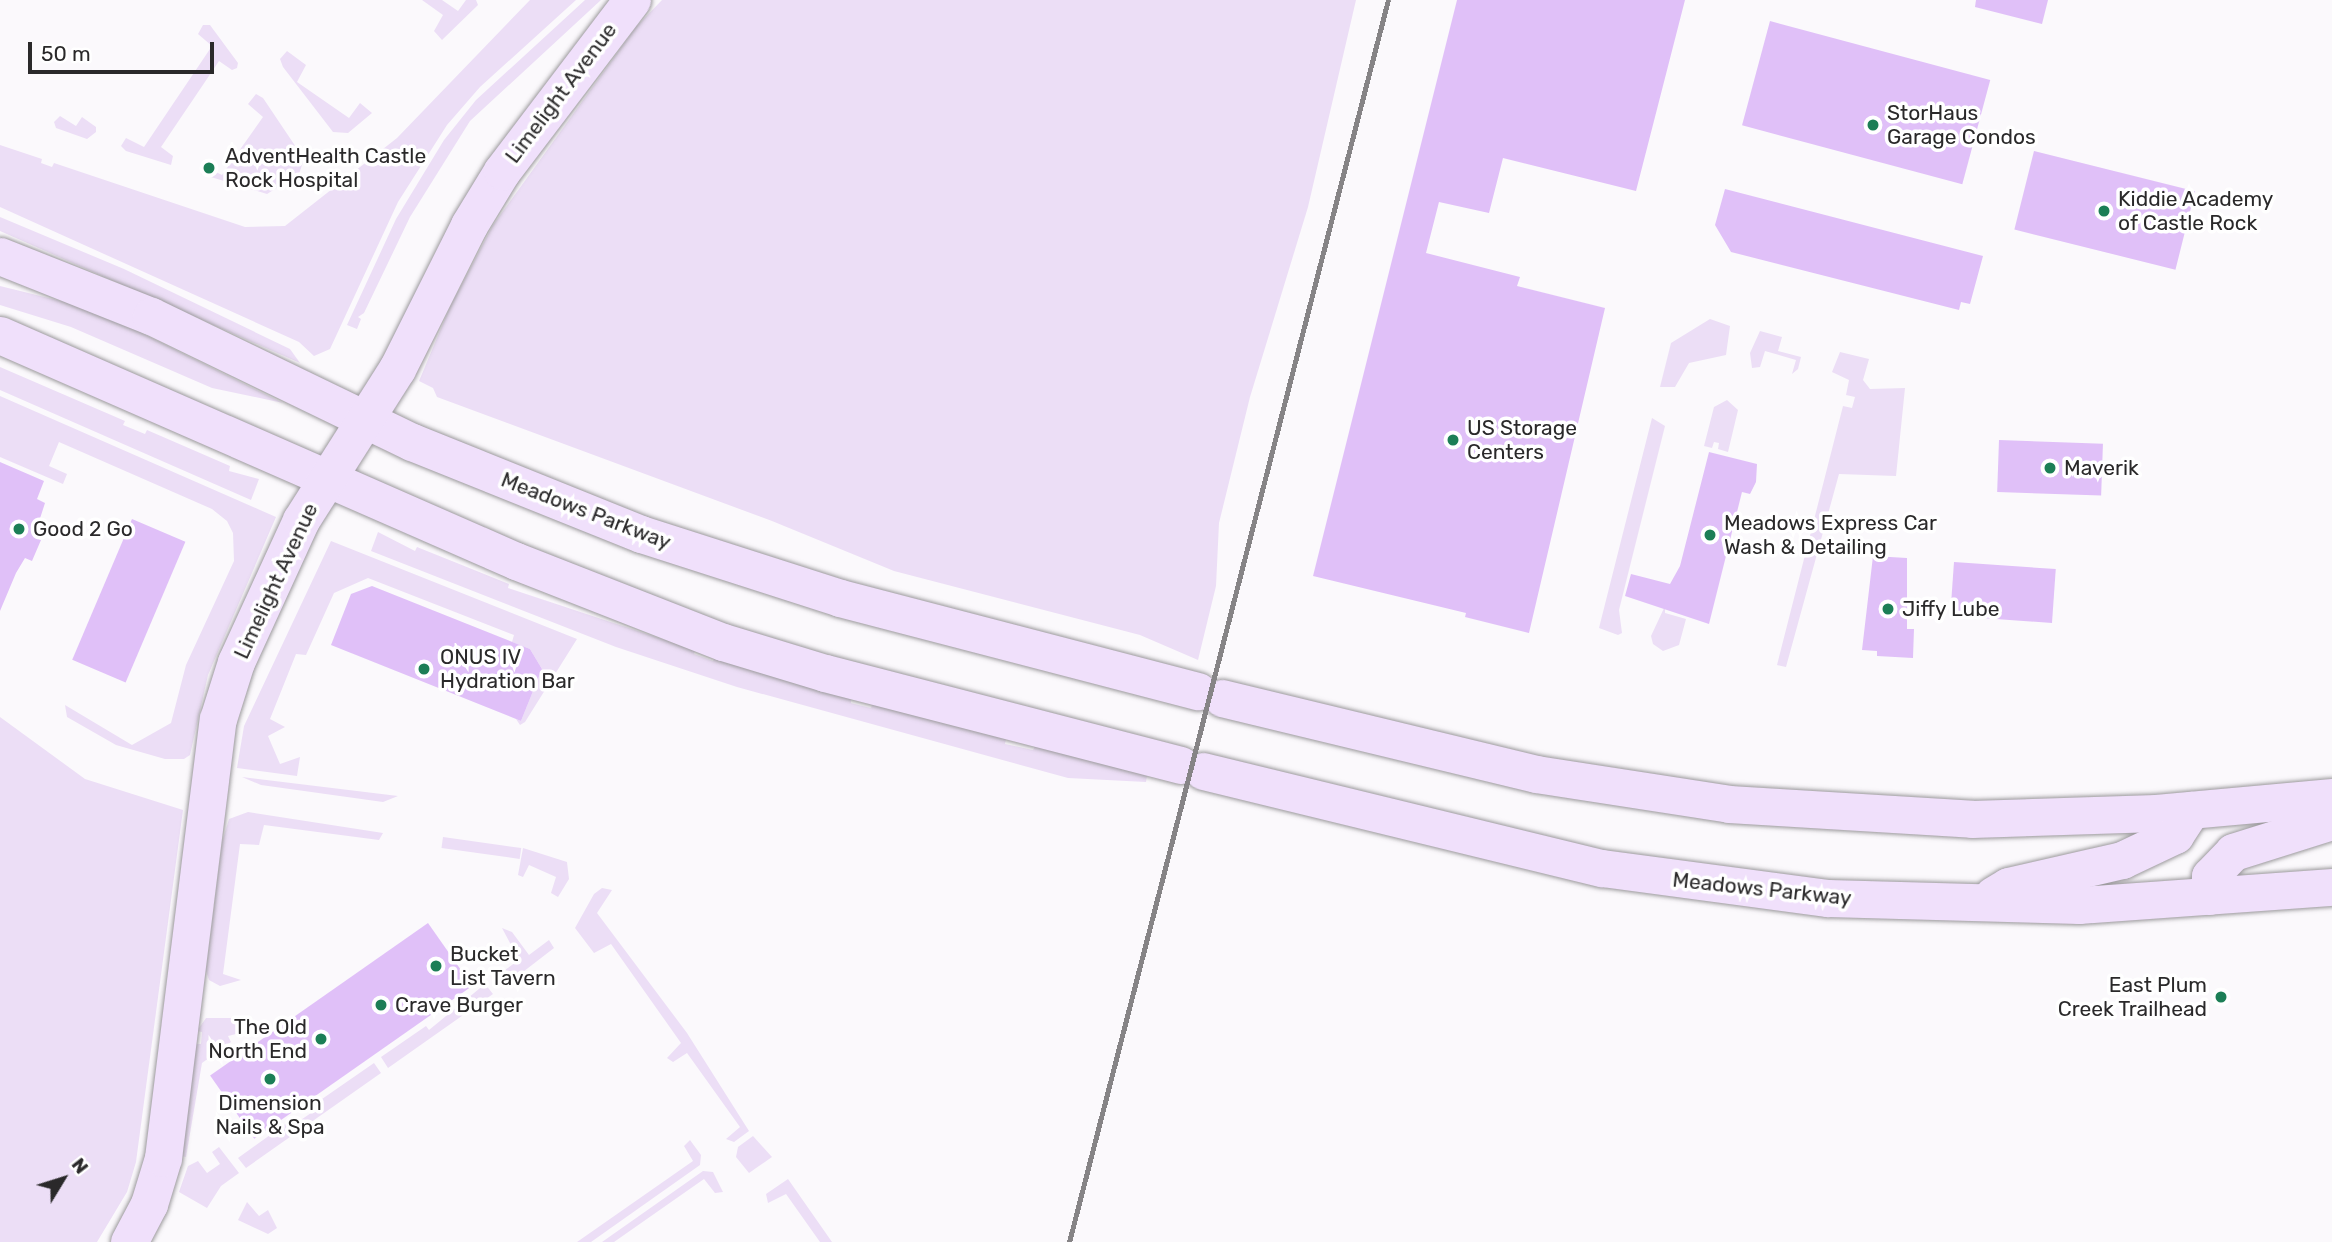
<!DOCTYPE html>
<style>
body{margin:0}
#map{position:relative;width:2332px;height:1242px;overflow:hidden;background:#fbf9fc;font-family:Rubik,sans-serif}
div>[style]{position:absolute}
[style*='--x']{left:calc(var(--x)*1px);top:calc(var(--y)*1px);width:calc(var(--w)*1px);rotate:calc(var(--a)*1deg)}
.green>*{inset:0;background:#ecdef6;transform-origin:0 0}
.building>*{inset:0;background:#e0c0f8;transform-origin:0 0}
.roads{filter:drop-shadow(0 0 2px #9c9a9d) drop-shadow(0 0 2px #9c9a9d)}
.secondary>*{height:37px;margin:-18.5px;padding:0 18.5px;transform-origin:18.5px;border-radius:18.5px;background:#f0e0fb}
.rail>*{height:5px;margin:-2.5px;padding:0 2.5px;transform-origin:2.5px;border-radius:2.5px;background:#868486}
.dots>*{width:19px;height:19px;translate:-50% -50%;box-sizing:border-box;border:4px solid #fff;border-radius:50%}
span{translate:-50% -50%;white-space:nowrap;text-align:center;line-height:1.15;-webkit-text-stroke:7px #fff;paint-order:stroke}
.street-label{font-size:21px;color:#2a292a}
.poi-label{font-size:21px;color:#2a292a}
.left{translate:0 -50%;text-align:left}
.right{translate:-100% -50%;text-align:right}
.north{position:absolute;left:28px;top:1144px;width:70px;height:70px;-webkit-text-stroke:5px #fff;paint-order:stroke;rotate:52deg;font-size:19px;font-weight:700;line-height:28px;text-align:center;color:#2a292a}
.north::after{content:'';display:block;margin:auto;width:24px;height:32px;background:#2a292a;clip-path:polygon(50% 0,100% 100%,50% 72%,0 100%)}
.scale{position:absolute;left:28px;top:42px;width:186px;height:32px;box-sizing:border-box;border:4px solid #2a292a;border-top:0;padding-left:9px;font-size:21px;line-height:24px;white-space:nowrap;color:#2a292a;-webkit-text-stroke:5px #fff;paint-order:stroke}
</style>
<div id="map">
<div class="green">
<div style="clip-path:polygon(422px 0,442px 0,458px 11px,466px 0,476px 0,478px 5px,442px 40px,434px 31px,443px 15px)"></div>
<div style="clip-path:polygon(530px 0,576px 0,480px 87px,447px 125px,398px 202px,330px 349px,314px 356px,299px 342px,0 207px,0 145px,42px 159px,41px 163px,52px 167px,54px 163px,245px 227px,285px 226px,397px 138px)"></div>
<div style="clip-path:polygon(585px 0,601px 0,470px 121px,410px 217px,364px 313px,358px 317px,361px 319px,357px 329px,347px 325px,396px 219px,444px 140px,476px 100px)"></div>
<div style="clip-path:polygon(662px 0,1356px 0,1308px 207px,1250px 397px,1219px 523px,1216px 586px,1198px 660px,1140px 635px,894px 571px,772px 521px,437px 397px,433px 388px,419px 381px,450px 307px,493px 225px,636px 27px)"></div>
<div style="clip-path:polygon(203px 25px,210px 25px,238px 63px,237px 68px,232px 70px,219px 61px,213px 70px,161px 147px,173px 156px,171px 165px,126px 151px,121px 146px,126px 138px,144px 147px,212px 46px,198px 34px)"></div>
<div style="clip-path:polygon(287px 51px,306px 65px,297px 82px,349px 118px,360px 103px,372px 113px,348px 133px,333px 132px,283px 67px,280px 59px)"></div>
<div style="clip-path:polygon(256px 94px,263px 98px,304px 159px,299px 174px,267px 194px,201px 174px,208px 168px,222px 175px,263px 117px,248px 104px)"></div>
<div style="clip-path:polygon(60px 116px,76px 126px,82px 117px,96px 127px,96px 132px,87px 139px,56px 128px,54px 122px)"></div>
<div style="clip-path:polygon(0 217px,124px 269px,290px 349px,300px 363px,0 231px)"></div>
<div style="clip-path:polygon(0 286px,93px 309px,283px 403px,212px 388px,71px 327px,0 305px)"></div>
<div style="clip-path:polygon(1710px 319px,1730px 326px,1726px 355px,1689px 363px,1675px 387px,1660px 387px,1671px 343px)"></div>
<div style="clip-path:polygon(1760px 331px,1782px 337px,1778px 351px,1801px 357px,1798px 369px,1792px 374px,1796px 360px,1765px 351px,1760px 367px,1752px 368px,1750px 353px)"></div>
<div style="clip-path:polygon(1840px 352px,1869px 359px,1863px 380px,1870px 389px,1905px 388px,1896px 476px,1839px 474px,1786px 667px,1777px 665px,1843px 406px,1852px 408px,1855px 397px,1846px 395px,1849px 380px,1832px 372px)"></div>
<div style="clip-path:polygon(0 367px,125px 421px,123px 425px,145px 434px,147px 430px,230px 466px,229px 471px,259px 479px,251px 500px,0 390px)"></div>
<div style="clip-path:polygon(0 396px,276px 517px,208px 675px,190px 755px,184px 759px,165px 759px,116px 745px,67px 717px,65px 705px,132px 745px,171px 723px,186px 665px,234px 561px,233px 533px,227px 521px,212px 509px,59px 442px,49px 466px,67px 474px,63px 484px,0 457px)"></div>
<div style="clip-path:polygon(1727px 400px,1738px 410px,1728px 452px,1718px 449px,1719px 443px,1714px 442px,1712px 448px,1704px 446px,1714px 407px)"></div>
<div style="clip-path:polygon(1652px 418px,1665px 426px,1619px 610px,1622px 633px,1618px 635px,1599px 628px)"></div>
<div style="clip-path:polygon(378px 532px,415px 551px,417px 547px,509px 584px,508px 588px,695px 650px,694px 654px,713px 661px,715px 657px,851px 699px,851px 703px,871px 708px,872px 704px,1006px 739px,1005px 744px,1033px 750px,1035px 746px,1125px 769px,1147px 776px,1146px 782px,1068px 778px,737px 687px,616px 647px,371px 551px)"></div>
<div style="clip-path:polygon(331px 541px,577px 639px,525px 722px,520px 725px,516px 719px,521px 721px,542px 669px,530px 649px,512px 642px,514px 635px,368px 578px,334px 593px,306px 655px,296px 654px,270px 719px,285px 727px,268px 736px,280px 764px,300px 757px,297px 776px,237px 768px,244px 726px)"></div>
<div style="clip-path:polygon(1665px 606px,1665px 613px,1686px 619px,1679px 645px,1663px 651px,1653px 644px,1651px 636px)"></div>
<div style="clip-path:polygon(0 717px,85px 779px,183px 810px,136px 1162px,127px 1192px,97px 1242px,0 1242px)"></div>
<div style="clip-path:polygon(242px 777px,398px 796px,383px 802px,261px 785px)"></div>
<div style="clip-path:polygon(248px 812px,383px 833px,379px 840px,264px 825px,259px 845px,240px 844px,223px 974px,241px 980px,220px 986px,209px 980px,206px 971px,222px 842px,229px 819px)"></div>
<div style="left:443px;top:837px;width:79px;height:11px;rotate:8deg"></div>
<div style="clip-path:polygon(523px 848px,567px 862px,569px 879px,558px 897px,551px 893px,556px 877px,529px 865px,523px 877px,518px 875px)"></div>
<div style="clip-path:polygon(602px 888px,612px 890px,597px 913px,687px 1033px,749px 1131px,734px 1142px,726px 1139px,740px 1127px,687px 1053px,673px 1062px,667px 1058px,681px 1043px,611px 944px,594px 953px,575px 928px,594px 894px)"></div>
<div style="clip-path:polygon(502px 928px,512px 932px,529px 955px,549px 940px,554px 948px,502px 988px,495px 977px,519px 960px)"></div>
<div style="clip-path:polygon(485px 984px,493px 994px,388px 1068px,381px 1057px,426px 1026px,429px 1030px)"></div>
<div style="clip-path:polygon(206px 1018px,233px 1018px,244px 1032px,228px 1036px,231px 1042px,202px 1063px,186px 1157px,181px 1156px,196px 1044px,201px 1044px,202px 1032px,197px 1031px)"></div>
<div style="clip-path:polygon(374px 1063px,381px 1073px,246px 1168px,238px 1158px,291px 1120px,295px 1124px,311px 1113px,309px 1108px)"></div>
<div style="clip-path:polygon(753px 1136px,772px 1157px,749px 1173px,736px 1157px,738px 1147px)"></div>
<div style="clip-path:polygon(690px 1140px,701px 1155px,700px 1165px,591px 1242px,577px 1242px,693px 1161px,684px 1146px)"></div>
<div style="clip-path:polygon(219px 1147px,239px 1173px,221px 1186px,207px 1208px,179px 1192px,188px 1166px,198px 1161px,207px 1173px,220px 1164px,212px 1152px)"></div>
<div style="clip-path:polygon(703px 1171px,713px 1172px,723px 1192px,715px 1193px,704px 1179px,614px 1242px,602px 1242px)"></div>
<div style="clip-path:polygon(788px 1179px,832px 1242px,820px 1242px,786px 1194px,768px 1203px,766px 1194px)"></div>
<div style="clip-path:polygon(247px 1202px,259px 1216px,268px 1210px,277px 1228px,268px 1234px,238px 1220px)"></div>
</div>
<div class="building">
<div style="clip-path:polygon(1457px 0,1685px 0,1636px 191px,1503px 158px,1489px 213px,1439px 202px,1426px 253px,1520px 277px,1517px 286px,1605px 308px,1529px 633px,1465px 617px,1466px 613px,1313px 576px)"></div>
<div style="clip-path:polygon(1976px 0,2048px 0,2042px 24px,1975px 7px)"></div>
<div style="left:1770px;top:21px;width:228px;height:108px;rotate:15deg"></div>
<div style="left:2034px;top:151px;width:166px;height:81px;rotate:14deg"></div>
<div style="clip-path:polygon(1725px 189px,1983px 256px,1970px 304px,1961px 302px,1959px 310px,1731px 252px,1715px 225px)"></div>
<div style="left:1999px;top:440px;width:104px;height:52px;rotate:2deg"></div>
<div style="clip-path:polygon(1709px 452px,1757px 464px,1756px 482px,1750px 494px,1742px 492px,1709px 624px,1625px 596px,1631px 574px,1670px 584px,1680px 566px)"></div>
<div style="clip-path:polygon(0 462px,44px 481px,37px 499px,45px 503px,34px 537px,41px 540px,32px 561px,25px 558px,16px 573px,0 611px)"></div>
<div style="left:132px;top:519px;width:58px;height:153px;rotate:23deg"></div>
<div style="clip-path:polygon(1873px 556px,1907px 558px,1907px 629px,1914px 629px,1913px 658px,1877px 656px,1877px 651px,1862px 650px)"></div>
<div style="left:1954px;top:562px;width:102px;height:54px;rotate:4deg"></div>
<div style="clip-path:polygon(372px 586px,530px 649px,542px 669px,521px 721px,331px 645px,351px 594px)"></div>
<div style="left:428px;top:923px;width:77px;height:266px;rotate:55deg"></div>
</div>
<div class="roads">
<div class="secondary">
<div style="--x:0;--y:256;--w:162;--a:21.7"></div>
<div style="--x:151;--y:316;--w:290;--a:25.8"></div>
<div style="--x:412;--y:442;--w:247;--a:21.9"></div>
<div style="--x:641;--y:534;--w:209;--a:17.8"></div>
<div style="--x:840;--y:598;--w:370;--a:14.6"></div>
<div style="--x:0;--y:335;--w:563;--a:23.65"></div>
<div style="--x:516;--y:561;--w:222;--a:21.4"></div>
<div style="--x:723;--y:642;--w:107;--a:16.9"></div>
<div style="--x:825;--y:673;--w:367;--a:14.5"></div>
<div style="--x:1222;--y:698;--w:323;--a:13.6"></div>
<div style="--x:1536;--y:774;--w:195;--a:8.8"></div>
<div style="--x:1729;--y:804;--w:243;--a:3.5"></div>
<div style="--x:1972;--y:819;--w:184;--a:-1.9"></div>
<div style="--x:2156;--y:813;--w:177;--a:-5.2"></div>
<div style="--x:1203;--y:771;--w:411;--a:13.7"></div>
<div style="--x:1602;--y:868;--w:228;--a:7.6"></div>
<div style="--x:1828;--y:898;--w:251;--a:1.6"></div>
<div style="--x:2079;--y:905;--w:254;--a:-4.1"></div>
<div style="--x:1993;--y:895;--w:17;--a:-31"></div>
<div style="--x:2008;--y:886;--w:117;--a:-12.8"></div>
<div style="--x:2122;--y:860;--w:59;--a:-25.3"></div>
<div style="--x:2175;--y:835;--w:30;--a:-57"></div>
<div style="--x:2209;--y:896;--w:20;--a:-87"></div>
<div style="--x:2210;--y:876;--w:33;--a:-46"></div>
<div style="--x:2233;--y:852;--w:104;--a:-17.4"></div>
<div style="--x:129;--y:1242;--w:43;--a:-62.2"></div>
<div style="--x:149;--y:1204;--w:48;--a:-73.1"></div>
<div style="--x:163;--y:1158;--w:442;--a:-82.9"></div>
<div style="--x:218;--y:719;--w:60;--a:-72.5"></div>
<div style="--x:236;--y:662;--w:156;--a:-65.4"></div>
<div style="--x:301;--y:520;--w:179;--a:-57.6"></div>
<div style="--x:397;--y:369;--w:161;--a:-63.4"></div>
<div style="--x:469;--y:225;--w:63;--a:-58.6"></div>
<div style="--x:502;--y:171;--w:215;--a:-52.8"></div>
</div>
</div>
<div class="rail">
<div style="--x:1069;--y:1242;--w:1282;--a:-75.6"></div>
</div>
<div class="dots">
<div style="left:1873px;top:125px;background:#1c7e56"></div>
<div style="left:209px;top:168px;background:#1c7e56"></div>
<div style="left:2104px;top:211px;background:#1c7e56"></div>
<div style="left:1453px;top:440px;background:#1c7e56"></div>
<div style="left:2050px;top:468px;background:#1c7e56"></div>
<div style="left:19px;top:529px;background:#1c7e56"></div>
<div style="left:1710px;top:535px;background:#1c7e56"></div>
<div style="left:1888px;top:609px;background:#1c7e56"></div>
<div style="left:424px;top:669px;background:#1c7e56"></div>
<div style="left:436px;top:966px;background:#1c7e56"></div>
<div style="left:2221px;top:997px;background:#1c7e56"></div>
<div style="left:381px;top:1005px;background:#1c7e56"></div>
<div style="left:321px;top:1039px;background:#1c7e56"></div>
<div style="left:270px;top:1079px;background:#1c7e56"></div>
</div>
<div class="street-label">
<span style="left:561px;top:93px;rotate:-53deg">Limelight Avenue</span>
<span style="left:586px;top:511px;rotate:21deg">Meadows Parkway</span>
<span style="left:276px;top:581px;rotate:-65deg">Limelight Avenue</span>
<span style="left:1762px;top:889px;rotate:6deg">Meadows Parkway</span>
</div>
<div class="poi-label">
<span class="left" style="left:1887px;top:125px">StorHaus<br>Garage Condos</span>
<span class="left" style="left:225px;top:168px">AdventHealth Castle<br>Rock Hospital</span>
<span class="left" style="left:2118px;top:211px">Kiddie Academy<br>of Castle Rock</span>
<span class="left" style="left:1467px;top:440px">US Storage<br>Centers</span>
<span class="left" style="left:2064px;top:468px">Maverik</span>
<span class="left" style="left:1724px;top:535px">Meadows Express Car<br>Wash &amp; Detailing</span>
<span class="left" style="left:33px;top:529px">Good 2 Go</span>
<span class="left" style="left:1902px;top:609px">Jiffy Lube</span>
<span class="left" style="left:440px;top:669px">ONUS IV<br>Hydration Bar</span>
<span class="left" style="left:450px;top:966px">Bucket<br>List Tavern</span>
<span class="right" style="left:2207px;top:997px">East Plum<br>Creek Trailhead</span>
<span class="left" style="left:395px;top:1005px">Crave Burger</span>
<span class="right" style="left:307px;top:1039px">The Old<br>North End</span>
<span style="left:270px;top:1115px">Dimension<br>Nails &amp; Spa</span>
</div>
<div class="north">N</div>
<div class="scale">50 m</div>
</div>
